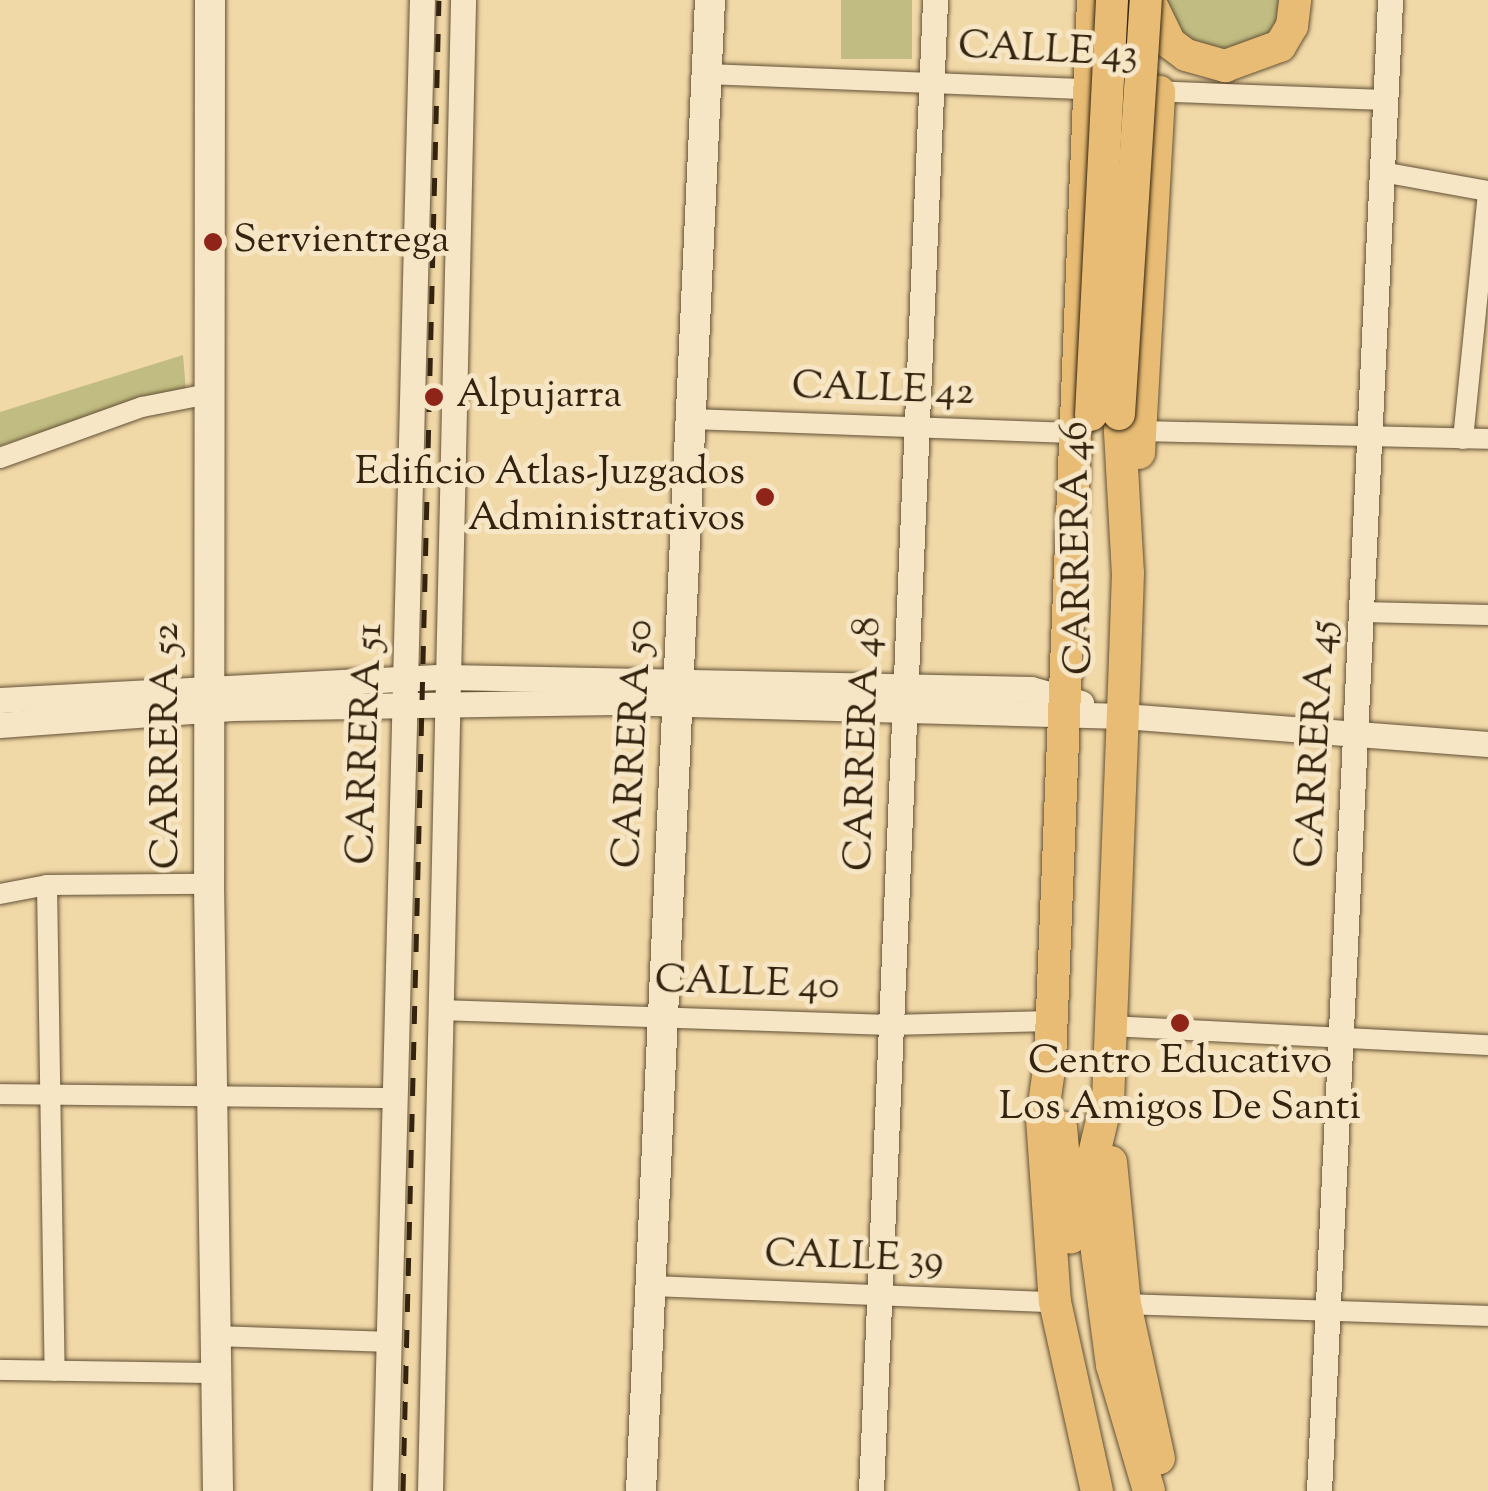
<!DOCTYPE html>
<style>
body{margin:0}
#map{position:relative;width:1488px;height:1491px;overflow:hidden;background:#f1d8a7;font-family:"Sorts Mill Goudy",serif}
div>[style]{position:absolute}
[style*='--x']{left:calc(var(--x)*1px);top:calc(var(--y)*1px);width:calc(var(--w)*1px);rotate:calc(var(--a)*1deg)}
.green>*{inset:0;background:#c1bc82;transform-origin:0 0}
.roads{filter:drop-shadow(0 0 2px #635135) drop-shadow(0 0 2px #635135)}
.minor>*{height:20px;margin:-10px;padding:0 10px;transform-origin:10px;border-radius:10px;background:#f6e6c6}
.tertiary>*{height:25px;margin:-12.5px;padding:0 12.5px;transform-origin:12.5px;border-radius:12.5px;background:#f6e6c6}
.secondary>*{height:30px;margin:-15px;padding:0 15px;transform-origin:15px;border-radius:15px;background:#f6e6c6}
.primary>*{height:32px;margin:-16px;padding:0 16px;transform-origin:16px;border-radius:16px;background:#e8bc74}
.rail>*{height:5px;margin-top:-2.5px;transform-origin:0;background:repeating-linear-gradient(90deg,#34240f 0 18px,transparent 0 36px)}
.bridges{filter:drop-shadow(0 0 2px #34240f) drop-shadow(0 0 2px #34240f)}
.primary-bridge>*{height:32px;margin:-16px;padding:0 16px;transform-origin:16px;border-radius:16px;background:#e8bc74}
.dots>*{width:28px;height:28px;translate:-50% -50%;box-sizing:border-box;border:5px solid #f6e6c6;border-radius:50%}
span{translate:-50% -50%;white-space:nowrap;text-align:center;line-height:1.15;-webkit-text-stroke:10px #f6e6c6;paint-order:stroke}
.street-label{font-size:40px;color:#34240f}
.poi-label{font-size:40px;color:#34240f}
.left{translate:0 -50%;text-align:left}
.right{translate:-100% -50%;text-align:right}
</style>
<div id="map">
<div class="green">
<div style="left:841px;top:0;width:71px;height:59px"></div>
<div style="clip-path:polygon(1165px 0,1290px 0,1263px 53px,1188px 48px)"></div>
<div style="left:1117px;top:134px;width:11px;height:533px"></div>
<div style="clip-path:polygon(183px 355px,186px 391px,129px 402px,0 446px,0 412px)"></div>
</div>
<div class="roads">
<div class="minor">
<div style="--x:707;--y:74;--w:393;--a:2.3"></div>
<div style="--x:1149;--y:91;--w:236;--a:2.2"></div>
<div style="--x:1382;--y:172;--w:108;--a:10.2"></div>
<div style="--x:691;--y:419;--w:381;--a:2.1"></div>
<div style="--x:1141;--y:431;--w:347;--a:1.3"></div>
<div style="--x:1463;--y:439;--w:249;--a:-84.2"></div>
<div style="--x:0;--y:458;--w:151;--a:-19.8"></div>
<div style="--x:142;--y:407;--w:67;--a:-11.1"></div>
<div style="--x:1362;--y:612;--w:126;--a:1.4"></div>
<div style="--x:47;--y:885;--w:486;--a:89.1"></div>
<div style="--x:0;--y:894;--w:48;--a:-10.8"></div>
<div style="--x:47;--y:885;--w:162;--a:-0.4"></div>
<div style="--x:439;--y:1010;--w:451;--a:1.9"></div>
<div style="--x:890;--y:1025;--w:162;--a:-1.4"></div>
<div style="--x:1110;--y:1026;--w:378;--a:2.9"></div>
<div style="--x:0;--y:1094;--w:395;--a:0.6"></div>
<div style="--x:650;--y:1286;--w:405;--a:2.3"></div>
<div style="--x:1125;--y:1304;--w:363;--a:1.9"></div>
<div style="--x:217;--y:1336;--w:172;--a:2"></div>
<div style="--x:0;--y:1370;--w:217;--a:0.8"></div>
</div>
<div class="tertiary">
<div style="--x:0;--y:700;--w:447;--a:-3"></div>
<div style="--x:446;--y:677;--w:585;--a:1.18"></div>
<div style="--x:1031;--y:689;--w:52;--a:15.6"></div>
<div style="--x:0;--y:725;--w:233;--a:-4.2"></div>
<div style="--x:232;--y:708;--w:384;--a:-0.9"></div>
<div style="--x:616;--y:702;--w:507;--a:1.58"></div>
<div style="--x:1123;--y:716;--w:366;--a:4.4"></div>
<div style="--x:385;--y:1491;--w:1491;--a:-88.58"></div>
<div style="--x:430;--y:1491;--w:1491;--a:-88.73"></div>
<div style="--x:871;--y:1491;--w:1492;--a:-87.54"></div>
<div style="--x:1319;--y:1491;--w:1493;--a:-87.27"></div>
</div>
<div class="secondary">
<div style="--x:210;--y:0;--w:884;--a:90.06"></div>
<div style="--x:209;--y:884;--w:607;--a:89.15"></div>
<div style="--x:641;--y:1491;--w:1493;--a:-87.35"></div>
</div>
<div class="primary">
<div style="--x:1093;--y:0;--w:1064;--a:92.32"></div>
<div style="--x:1050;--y:1063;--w:56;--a:98.3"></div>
<div style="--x:1042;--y:1118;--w:184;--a:86"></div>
<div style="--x:1055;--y:1302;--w:194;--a:77.5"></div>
<div style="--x:1149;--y:0;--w:48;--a:64"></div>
<div style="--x:1170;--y:43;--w:20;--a:37"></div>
<div style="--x:1186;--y:55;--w:41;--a:15.8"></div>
<div style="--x:1225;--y:66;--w:59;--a:-20"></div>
<div style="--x:1280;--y:46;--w:23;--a:-59"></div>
<div style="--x:1292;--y:26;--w:26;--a:-83"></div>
<div style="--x:1119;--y:414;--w:159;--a:86.8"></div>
<div style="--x:1128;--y:573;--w:86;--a:92"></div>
<div style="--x:1125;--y:659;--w:436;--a:92.2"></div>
<div style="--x:1108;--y:1095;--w:78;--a:103.3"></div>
<div style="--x:1090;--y:1171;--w:35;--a:88"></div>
<div style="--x:1091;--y:1206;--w:160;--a:82.5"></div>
<div style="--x:1112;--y:1365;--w:131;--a:73.6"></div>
<div style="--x:1139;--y:453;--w:362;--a:-86.8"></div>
<div style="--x:1061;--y:1127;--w:111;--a:84.9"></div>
<div style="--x:1111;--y:1162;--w:143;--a:84.4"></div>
<div style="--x:1125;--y:1304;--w:158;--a:77.6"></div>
</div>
</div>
<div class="rail">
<div style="--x:403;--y:1491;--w:1491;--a:-88.62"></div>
</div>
<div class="bridges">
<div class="primary-bridge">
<div style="--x:1119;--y:414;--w:415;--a:-86.3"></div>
<div style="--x:1091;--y:415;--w:416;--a:-87.1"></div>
</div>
</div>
<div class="dots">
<div style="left:213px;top:242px;background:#8f2418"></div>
<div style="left:434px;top:397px;background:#8f2418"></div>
<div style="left:765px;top:497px;background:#8f2418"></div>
<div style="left:1180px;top:1023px;background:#8f2418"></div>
</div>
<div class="street-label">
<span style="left:1048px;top:52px;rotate:3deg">CALLE 43</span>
<span style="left:883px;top:391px;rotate:2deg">CALLE 42</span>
<span style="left:1079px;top:548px;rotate:-91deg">CARRERA 46</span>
<span style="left:367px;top:744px;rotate:-88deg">CARRERA 51</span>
<span style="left:635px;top:744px;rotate:-87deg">CARRERA 50</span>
<span style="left:865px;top:744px;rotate:-88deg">CARRERA 48</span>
<span style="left:1318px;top:744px;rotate:-87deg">CARRERA 45</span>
<span style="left:168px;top:746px;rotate:-90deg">CARRERA 52</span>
<span style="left:747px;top:985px;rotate:2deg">CALLE 40</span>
<span style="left:854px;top:1259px;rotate:2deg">CALLE 39</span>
</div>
<div class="poi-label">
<span class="left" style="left:233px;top:242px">Servientrega</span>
<span class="left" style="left:456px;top:397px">Alpujarra</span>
<span class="right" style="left:745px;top:497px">Edificio Atlas-Juzgados<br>Administrativos</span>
<span style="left:1180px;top:1086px">Centro Educativo<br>Los Amigos De Santi</span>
</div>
</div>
